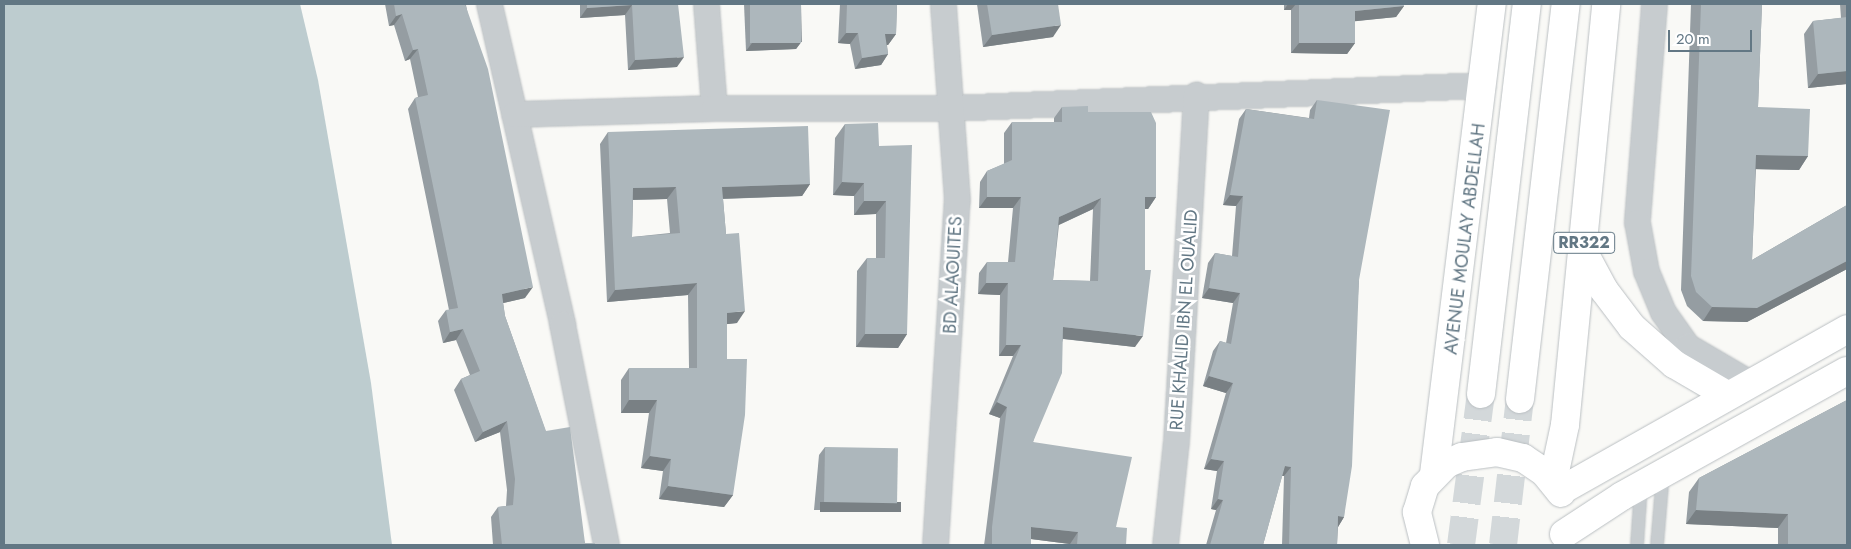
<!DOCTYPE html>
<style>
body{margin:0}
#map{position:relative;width:1851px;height:549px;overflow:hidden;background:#f9f9f6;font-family:Jost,sans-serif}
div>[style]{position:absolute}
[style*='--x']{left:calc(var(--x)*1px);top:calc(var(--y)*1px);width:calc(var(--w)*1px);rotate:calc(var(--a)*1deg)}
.water>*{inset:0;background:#bdcccf}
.primary-tunnel>*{height:28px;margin-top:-14px;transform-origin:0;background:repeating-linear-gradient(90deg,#d3d8da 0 28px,transparent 0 42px)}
.roads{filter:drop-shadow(0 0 1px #babfc2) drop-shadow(0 0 1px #babfc2)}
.lane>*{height:12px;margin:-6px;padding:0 6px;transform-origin:6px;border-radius:6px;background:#c7cccf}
.street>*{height:25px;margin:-12.5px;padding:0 12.5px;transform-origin:12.5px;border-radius:12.5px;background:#c7cccf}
.primary>*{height:28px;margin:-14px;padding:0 14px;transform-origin:14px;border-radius:14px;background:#fff}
.wall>*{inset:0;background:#959da2}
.shaded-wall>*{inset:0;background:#798084;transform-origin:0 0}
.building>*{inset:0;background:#adb7bc;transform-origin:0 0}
span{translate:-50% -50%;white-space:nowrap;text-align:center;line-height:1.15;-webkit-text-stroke:5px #fff;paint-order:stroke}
.shield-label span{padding:1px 4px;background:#fff;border:1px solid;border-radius:4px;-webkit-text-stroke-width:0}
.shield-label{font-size:16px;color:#627784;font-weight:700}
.street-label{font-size:18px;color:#627784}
.frame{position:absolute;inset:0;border:5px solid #627784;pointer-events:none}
.scale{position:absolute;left:1668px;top:30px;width:84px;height:22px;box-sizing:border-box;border:2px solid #627784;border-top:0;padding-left:6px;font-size:15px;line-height:18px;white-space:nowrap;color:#627784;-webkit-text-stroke:4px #fff;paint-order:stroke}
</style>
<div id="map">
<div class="water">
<div style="clip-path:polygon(4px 4px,300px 4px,318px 80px,371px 383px,392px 545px,4px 545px)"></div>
</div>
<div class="primary-tunnel">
<div style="--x:1461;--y:545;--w:152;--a:-82.5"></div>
<div style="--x:1503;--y:545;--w:147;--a:-83.4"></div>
</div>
<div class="roads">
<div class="lane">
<div style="--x:1637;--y:545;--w:59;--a:-86.1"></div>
<div style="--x:1657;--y:545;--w:72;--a:-85.2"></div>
</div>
<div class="street">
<div style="--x:489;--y:4;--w:328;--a:77.1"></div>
<div style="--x:562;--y:324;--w:225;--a:78.7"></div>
<div style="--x:706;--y:4;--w:104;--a:85.6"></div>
<div style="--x:1654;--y:4;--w:219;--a:94.5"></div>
<div style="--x:1637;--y:222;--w:50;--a:79.6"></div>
<div style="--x:1646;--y:271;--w:44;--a:67.5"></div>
<div style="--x:1663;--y:312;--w:42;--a:54.8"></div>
<div style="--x:1687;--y:346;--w:71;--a:30.5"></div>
<div style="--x:514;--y:114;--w:200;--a:-1.7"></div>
<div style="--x:714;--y:108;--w:237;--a:0"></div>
<div style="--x:951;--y:108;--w:532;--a:-2.48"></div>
<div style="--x:935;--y:545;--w:346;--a:-86.4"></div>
<div style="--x:957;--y:200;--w:196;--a:-94.1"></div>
<div style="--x:1165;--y:545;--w:105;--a:-84"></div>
<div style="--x:1176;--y:441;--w:347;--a:-86.7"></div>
</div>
<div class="primary">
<div style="--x:1583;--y:251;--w:44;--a:61.7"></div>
<div style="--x:1604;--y:290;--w:46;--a:52.9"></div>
<div style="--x:1632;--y:327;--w:56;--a:41.4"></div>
<div style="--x:1674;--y:364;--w:61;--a:30.3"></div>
<div style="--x:1481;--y:394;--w:393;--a:-83.3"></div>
<div style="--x:1520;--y:399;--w:398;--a:-83.4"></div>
<div style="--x:1434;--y:474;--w:474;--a:-83"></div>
<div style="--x:1553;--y:481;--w:57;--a:-77.9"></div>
<div style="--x:1565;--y:425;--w:423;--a:-84.4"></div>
<div style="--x:1560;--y:491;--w:330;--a:-29.4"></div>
<div style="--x:1564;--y:534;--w:69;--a:-33.2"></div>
<div style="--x:1622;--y:496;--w:257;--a:-29.1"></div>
<div style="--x:1425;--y:545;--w:34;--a:-104"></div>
<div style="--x:1417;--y:512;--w:27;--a:-73"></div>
<div style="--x:1425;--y:486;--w:30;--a:-46"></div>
<div style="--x:1446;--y:464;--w:17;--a:-24"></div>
<div style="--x:1462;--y:457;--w:35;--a:-8"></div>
<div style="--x:1497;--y:452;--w:27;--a:13"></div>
<div style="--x:1523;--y:458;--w:25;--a:34"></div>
<div style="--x:1544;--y:472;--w:27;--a:51"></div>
</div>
</div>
<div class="wall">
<div style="clip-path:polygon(385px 4px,467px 4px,466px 5px,525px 298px,503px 303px,505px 316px,585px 543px,595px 545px,493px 545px,491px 517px,498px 507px,506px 506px,507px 490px,500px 432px,475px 442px,454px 390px,461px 379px,470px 375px,456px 340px,443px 343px,438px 321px,446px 310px,449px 310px,408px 109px,415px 98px,418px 97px,410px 59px,405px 61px,394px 25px,389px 26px)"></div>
<div style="clip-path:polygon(580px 4px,678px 4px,677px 67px,628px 70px,625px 15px,580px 18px)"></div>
<div style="clip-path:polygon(744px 4px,801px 4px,802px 41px,796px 49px,746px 51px)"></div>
<div style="clip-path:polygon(840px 4px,897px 4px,896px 34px,888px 45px,887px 45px,888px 54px,881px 65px,855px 69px,850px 44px,838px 43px)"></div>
<div style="clip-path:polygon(977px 4px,1058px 4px,1053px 37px,983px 47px)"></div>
<div style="clip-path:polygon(1284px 4px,1404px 4px,1404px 6px,1396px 17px,1355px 21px,1355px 43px,1347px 54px,1291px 53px,1291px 10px,1284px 10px)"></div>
<div style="clip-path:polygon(1691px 4px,1762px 4px,1758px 107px,1808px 156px,1799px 170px,1756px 169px,1752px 260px,1847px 205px,1847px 269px,1747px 322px,1703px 321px,1687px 306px,1681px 290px)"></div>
<div style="clip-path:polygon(1840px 4px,1847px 4px,1847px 84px,1808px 88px,1804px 34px,1813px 21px,1841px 18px)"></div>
<div style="clip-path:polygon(1317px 100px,1359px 280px,1344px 517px,1338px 527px,1337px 545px,1282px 545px,1284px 476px,1282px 476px,1263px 545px,1206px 545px,1216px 510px,1211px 509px,1217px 471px,1204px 469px,1226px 393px,1203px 386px,1213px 351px,1220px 341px,1226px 343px,1233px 303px,1202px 298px,1208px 263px,1215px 253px,1232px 256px,1236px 206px,1223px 205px,1239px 119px,1246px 109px,1309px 118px,1310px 110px)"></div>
<div style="clip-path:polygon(evenodd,1062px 107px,1088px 112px,1156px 197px,1148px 209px,1145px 209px,1135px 347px,1063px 339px,1033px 442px,1116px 527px,1126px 545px,1070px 545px,1070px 544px,1031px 539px,1031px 545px,984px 545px,985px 538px,1000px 418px,989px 414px,1013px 356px,999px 356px,1000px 295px,978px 294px,979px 273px,987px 262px,1008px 262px,1013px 208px,979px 208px,980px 182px,987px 171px,1004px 164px,1004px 133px,1012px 122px,1054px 122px,1054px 118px,1062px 107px,1093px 209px,1090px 281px,1053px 280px,1059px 225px,1093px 209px)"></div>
<div style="clip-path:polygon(845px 124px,879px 146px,907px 334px,898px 348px,856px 347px,857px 271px,867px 258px,876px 258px,876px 214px,854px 215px,854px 196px,833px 195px,835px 138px)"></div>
<div style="clip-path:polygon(evenodd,608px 132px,810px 184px,802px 196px,723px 199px,726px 234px,737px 323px,727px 324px,727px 359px,733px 495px,724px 507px,659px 499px,663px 471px,641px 468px,649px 413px,621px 413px,621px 380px,629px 368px,689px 368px,688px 295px,607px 302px,600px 144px,608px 132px,667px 199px,670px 233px,632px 237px,633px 200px,667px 199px)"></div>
<div style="clip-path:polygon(1847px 400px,1847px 545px,1778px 545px,1778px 528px,1686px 524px,1689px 492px,1699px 478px)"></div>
<div style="clip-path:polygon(825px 447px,895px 510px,814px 510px,819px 455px)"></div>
</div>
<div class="shaded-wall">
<div style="clip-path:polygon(1288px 4px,1296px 4px,1291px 10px,1284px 10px)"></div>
<div style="clip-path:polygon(632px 5px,625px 15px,580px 18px,587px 8px)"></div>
<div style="clip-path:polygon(1404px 6px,1396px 17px,1348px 22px,1355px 11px)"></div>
<div style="clip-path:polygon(402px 14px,394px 25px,389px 26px,396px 16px)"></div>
<div style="clip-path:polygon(1061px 25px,1053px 37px,983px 47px,992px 35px)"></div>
<div style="clip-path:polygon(846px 33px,858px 33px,850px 44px,838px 43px)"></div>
<div style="clip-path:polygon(885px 34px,896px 34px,888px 45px,877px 45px)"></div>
<div style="clip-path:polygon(802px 41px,796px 49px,746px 51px,752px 43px)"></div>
<div style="clip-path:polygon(1299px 43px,1355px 43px,1347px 54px,1291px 53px)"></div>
<div style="clip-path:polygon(418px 49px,410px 59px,405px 61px,413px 50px)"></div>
<div style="clip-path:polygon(888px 54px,881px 65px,855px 69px,862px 58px)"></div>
<div style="clip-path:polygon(684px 57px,677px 67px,628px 70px,635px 60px)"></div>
<div style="clip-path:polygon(1847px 71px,1847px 84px,1808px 88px,1818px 74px)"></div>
<div style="clip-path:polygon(1756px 155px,1808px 156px,1799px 170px,1747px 169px)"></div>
<div style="clip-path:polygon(842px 182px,864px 183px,854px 196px,833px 195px)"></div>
<div style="clip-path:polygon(810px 184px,802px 196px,714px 199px,722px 187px)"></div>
<div style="clip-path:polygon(676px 187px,667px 199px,624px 200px,633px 188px)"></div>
<div style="clip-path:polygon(1230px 195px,1243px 196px,1236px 206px,1223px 205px)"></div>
<div style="clip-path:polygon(987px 197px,1021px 197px,1013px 208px,979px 208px)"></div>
<div style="clip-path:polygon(1145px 197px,1156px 197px,1148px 209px,1137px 209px)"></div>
<div style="clip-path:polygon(1101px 198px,1093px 209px,1052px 228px,1059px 217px)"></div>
<div style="clip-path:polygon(864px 201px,886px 201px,876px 214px,854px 215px)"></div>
<div style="clip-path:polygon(1847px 261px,1847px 269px,1747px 322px,1703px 321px,1712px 307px)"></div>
<div style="clip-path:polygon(697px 283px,688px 295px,607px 302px,615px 290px)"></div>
<div style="clip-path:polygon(986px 283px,1008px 283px,1000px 295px,978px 294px)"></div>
<div style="clip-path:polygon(533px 287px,525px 298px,495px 305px,502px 294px)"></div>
<div style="clip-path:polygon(1209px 288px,1240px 293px,1233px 303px,1202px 298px)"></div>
<div style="clip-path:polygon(745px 311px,737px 323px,719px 325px,727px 313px)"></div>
<div style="clip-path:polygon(1063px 327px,1143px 336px,1135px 347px,1056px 338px)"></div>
<div style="clip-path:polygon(463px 329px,456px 340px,443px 343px,450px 332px)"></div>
<div style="clip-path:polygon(865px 334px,907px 334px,898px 348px,856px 347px)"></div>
<div style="clip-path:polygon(1006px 345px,1021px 345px,1013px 356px,999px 356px)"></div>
<div style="clip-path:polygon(1209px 376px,1233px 383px,1226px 393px,1203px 386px)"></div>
<div style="clip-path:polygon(629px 400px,657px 400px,649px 413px,621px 413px)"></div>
<div style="clip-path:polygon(997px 402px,1007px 407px,1000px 418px,989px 414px)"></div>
<div style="clip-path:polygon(507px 421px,500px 432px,475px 442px,483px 432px)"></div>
<div style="clip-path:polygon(650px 456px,671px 459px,663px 471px,641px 468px)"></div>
<div style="clip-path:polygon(1211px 459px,1224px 461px,1217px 471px,1204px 469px)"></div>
<div style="clip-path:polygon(1285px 466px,1291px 467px,1284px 476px,1279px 476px)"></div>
<div style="clip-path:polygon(668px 486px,733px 495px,724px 507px,659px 499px)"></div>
<div style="clip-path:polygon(1218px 499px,1223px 500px,1216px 510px,1211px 509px)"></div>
<div style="left:820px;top:502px;width:81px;height:10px"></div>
<div style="clip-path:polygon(1696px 510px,1788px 514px,1778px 528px,1686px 524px)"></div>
<div style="clip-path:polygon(1338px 516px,1344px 517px,1338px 527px)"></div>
<div style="clip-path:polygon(1031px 527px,1078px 532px,1070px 544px,1023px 538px)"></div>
</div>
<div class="building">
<div style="clip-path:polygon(394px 4px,465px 4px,488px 69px,533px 287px,502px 294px,505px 316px,546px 431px,570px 427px,585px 543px,595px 543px,595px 545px,502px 545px,498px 507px,513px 505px,515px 479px,507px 421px,483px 432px,461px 379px,480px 371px,463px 329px,450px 332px,446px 310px,458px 308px,415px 98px,428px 95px,418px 49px,413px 50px,402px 14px,396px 16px)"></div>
<div style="clip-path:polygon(587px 4px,678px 4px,684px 57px,635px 60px,632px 5px,587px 8px)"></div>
<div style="left:750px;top:4px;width:51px;height:39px"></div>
<div style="clip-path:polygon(847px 4px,897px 4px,896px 34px,885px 34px,888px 54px,862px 58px,858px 33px,846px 33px)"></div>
<div style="clip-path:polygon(987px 4px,1058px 4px,1061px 25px,992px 35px)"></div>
<div style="clip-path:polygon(1299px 4px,1404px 4px,1404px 6px,1355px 11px,1355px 43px,1299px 43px)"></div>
<div style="clip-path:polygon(1701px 4px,1762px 4px,1758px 107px,1810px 109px,1808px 156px,1756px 155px,1752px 260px,1847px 205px,1847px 261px,1757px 308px,1712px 307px,1696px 292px,1691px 276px)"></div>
<div style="clip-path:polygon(1847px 17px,1847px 71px,1818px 74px,1813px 21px)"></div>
<div style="clip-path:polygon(1317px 100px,1390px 110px,1359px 280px,1352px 466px,1344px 517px,1338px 516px,1337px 545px,1289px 545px,1291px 467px,1285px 466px,1263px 545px,1210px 545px,1223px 500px,1218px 499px,1224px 461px,1211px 459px,1233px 383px,1209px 376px,1220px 341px,1231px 344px,1240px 293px,1209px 288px,1215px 253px,1238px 257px,1243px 196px,1230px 195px,1246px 109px,1314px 119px)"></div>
<div style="clip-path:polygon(evenodd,1088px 106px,1088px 112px,1151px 112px,1156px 123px,1156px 197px,1145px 197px,1145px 270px,1151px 270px,1143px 336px,1063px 327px,1062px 373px,1033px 442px,1132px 457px,1116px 527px,1127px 528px,1126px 545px,1077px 545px,1078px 532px,1031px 527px,1031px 545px,992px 545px,992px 527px,1007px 407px,997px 402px,1021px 345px,1006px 345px,1008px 283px,986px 283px,987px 262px,1015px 262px,1021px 197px,987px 197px,987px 171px,1012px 160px,1012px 122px,1062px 122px,1062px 107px,1088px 106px,1101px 198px,1098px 281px,1053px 280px,1059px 217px,1101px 198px)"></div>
<div style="clip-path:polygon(878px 123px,879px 146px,912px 145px,907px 334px,865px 334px,867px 258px,885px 258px,886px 201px,864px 201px,864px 183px,842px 182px,845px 124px)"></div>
<div style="clip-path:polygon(evenodd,808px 126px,810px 184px,722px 187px,726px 234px,739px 233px,745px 311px,727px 313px,727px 359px,747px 359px,745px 415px,733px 495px,668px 486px,671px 459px,650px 456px,657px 400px,629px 400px,629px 368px,697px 368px,697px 283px,615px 290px,608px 132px,808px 126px,676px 187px,680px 233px,632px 237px,633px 188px,676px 187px)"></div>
<div style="clip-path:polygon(1847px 400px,1847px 545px,1788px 545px,1788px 514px,1696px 510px,1699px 478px)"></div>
<div style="left:825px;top:447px;width:73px;height:55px;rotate:1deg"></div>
</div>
<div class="shield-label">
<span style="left:1584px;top:243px">RR322</span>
</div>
<div class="street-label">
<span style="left:1465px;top:239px;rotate:-83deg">AVENUE MOULAY ABDELLAH</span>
<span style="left:953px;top:275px;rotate:-87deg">BD ALAOUITES</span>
<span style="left:1184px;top:320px;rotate:-86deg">RUE KHALID IBN EL OUALID</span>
</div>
<div class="frame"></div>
<div class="scale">20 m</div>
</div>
